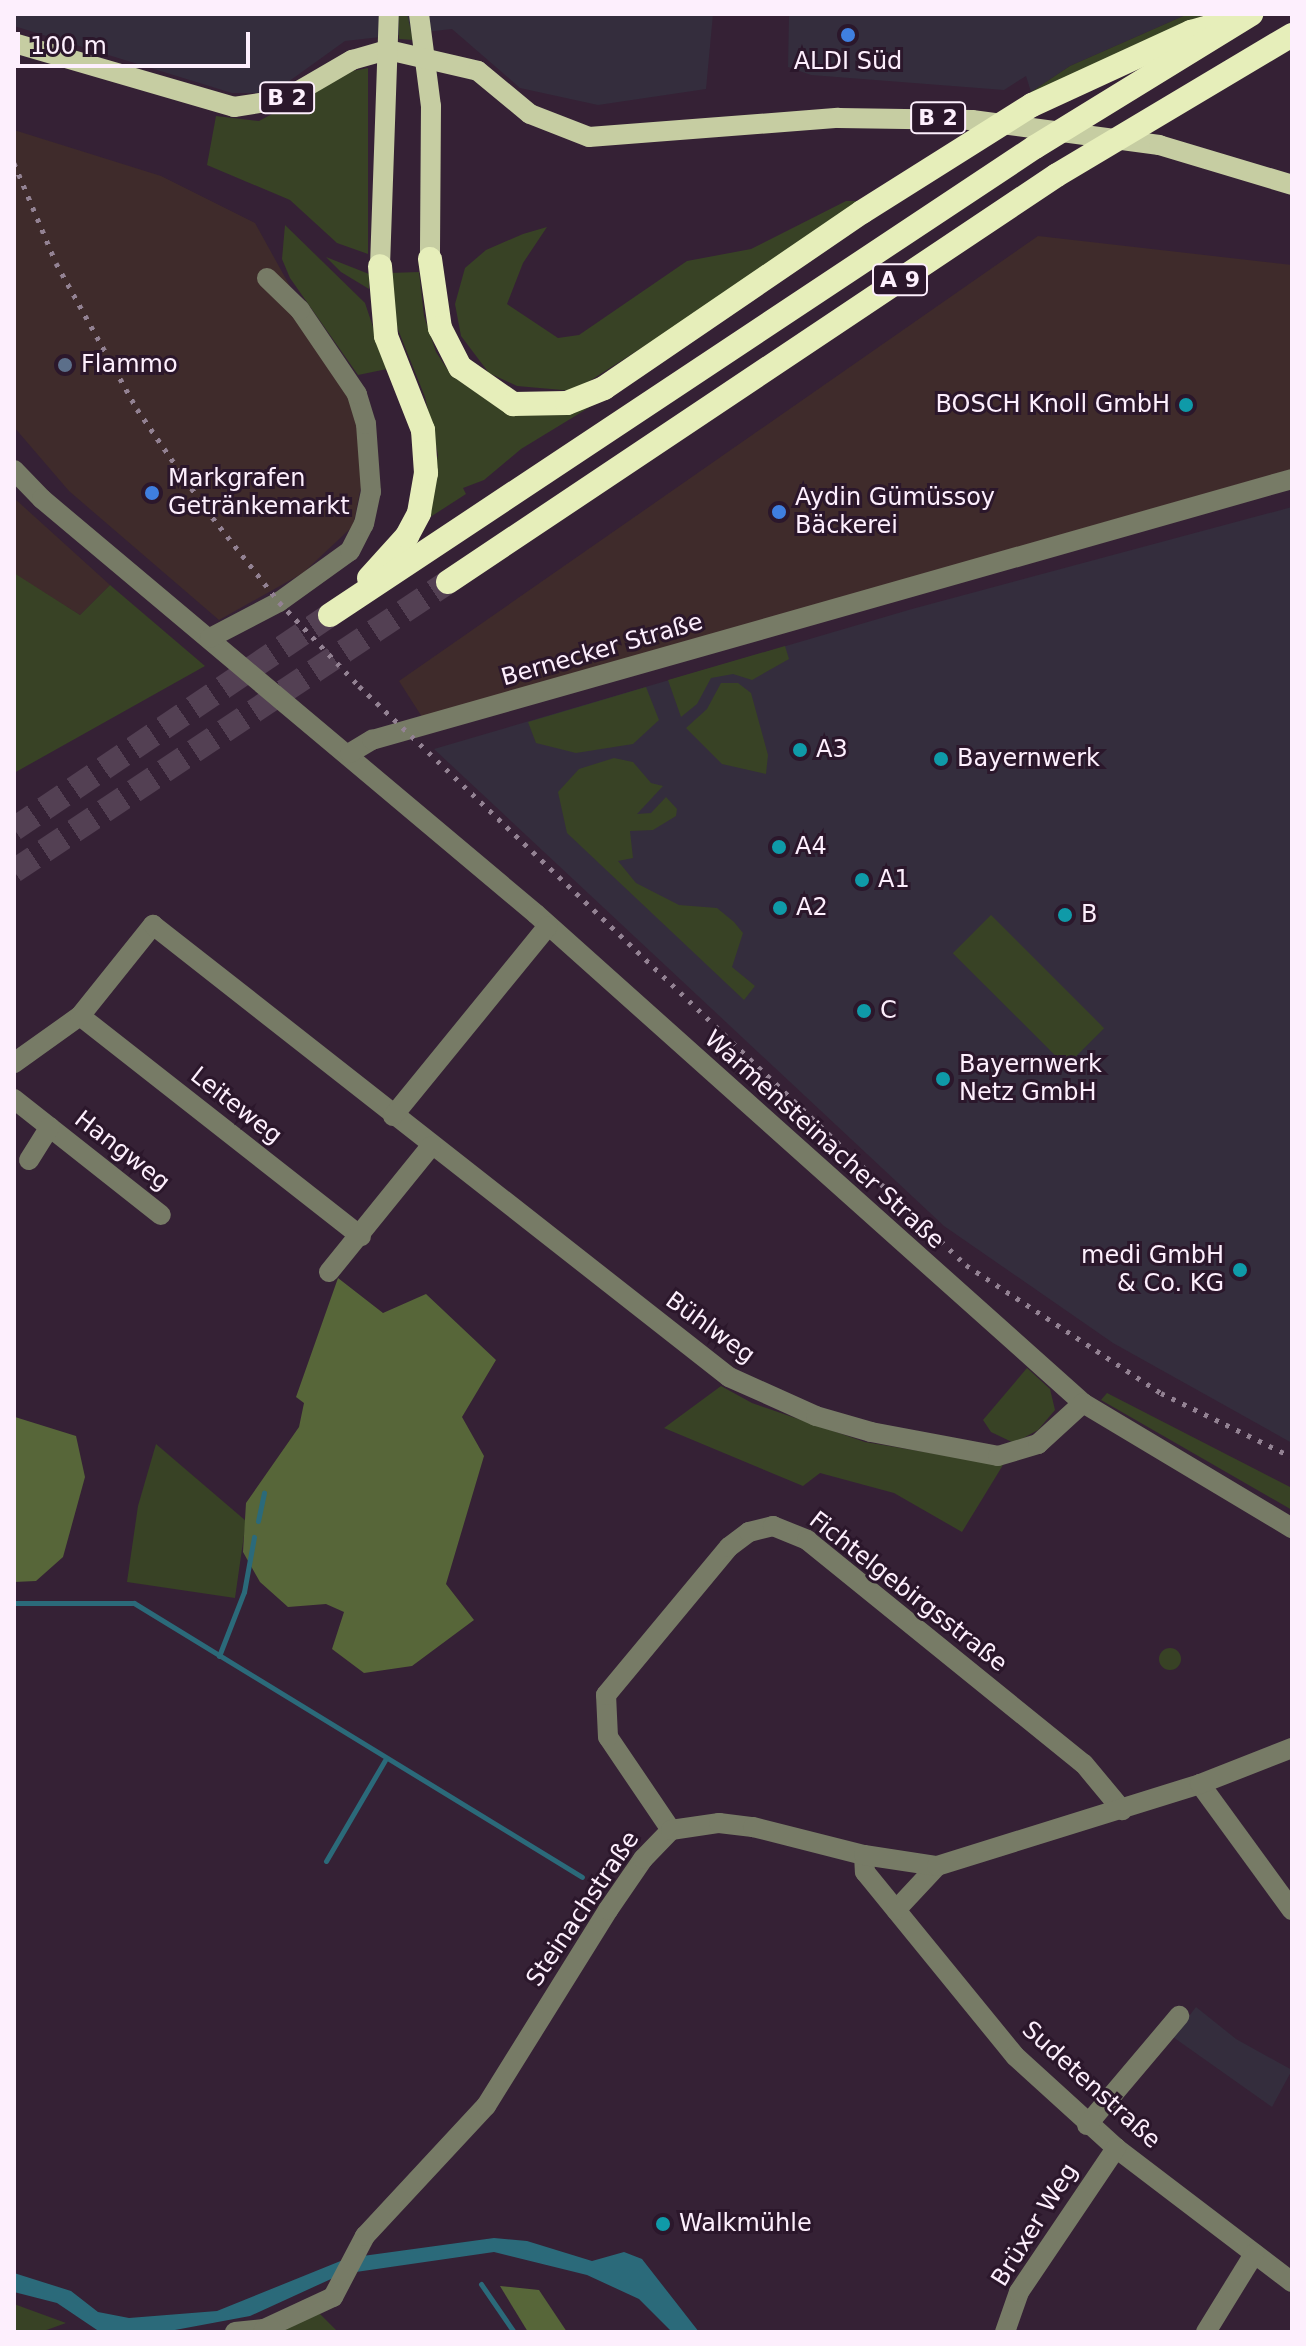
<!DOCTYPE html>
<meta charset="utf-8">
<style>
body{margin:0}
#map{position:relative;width:1306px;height:2346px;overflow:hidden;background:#352135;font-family:"DejaVu Sans",sans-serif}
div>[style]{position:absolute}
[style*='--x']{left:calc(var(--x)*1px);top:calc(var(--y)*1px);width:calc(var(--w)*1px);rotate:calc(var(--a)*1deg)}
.commercial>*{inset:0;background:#3f2b2b}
.industrial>*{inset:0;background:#342d3d}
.green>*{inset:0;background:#384225;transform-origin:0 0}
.round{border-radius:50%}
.forest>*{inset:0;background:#576639}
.water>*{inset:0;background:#2b6a7a}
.stream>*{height:5px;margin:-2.5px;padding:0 2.5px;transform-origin:2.5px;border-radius:2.5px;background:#2b6a7a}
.highway-tunnel>*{height:24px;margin-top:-12px;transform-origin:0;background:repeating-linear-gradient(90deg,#534053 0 24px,transparent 0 36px)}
.minor>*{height:20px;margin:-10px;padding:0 10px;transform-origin:10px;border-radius:10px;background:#777b66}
.major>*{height:20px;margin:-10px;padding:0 10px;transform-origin:10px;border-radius:10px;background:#c6cda2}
.highway>*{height:24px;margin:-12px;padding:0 12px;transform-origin:12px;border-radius:12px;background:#e6eeba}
.rail>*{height:5px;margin-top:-2.5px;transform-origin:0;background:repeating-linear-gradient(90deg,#938293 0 4px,transparent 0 12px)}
.dots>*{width:22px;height:22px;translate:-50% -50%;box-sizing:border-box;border:4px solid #2b172b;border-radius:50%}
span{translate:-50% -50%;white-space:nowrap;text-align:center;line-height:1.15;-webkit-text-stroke:6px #2b172b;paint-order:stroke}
.shield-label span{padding:2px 6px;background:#2b172b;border:2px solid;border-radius:6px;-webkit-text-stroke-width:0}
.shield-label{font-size:22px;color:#fdeffd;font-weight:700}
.poi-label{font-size:24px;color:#fdeffd}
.left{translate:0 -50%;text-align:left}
.right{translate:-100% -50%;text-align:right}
.street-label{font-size:24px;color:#fdeffd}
.frame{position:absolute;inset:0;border:16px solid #fdeffd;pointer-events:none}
.scale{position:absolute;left:16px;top:32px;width:234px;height:36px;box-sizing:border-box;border:4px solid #fdeffd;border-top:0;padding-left:10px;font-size:24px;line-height:28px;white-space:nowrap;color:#fdeffd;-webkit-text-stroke:6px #2b172b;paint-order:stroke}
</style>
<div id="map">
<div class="commercial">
<div style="clip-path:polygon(14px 130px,161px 176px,255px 223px,349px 393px,365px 466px,353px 526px,303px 573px,219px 620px,69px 491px,14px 427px)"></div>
<div style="clip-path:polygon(1038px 236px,1292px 265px,1292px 469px,422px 717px,399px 681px)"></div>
<div style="clip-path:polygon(14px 498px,110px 585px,80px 615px,14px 574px)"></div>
</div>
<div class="industrial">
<div style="clip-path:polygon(14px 14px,713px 14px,706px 89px,598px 105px,520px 88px,452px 29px,345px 41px,288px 82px,257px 93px,232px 93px,14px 26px)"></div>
<div style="clip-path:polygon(789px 14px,1188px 14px,1070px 66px,1031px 92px,1026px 76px,1004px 90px,811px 75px,788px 67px)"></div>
<div style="clip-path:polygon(1292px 507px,1292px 1443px,1113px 1343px,944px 1226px,434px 749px,912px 609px)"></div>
<div style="clip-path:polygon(1196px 2007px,1236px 2039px,1292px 2070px,1272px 2107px,1173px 2037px)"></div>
</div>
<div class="green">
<div style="clip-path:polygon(399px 14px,407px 14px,413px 40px,399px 39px)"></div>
<div style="clip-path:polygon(1188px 14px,1207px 14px,1030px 98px,1031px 92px,1070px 66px)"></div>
<div style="clip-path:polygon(368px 68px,368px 254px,337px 243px,290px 200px,207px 165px,216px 116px,259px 121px,352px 71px)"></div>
<div style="clip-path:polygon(846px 201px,871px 201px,574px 391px,517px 386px,489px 373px,461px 336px,455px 304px,465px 268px,486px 250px,523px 234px,547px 227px,523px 263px,507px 304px,558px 338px,579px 335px,687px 261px,751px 249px)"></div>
<div style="clip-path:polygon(285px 225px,365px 303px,387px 369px,358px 375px,290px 278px,282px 259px)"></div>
<div style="clip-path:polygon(326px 257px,369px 274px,369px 289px,341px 272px)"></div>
<div style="clip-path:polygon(419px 272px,424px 316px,436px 352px,451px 375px,500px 409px,644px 374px,521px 449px,484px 480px,463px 488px,466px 494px,421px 523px,438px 455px,425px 397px,393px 317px,389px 273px)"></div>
<div style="clip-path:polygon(14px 573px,80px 615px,110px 585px,205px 666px,14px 773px)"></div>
<div style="clip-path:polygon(785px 646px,789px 659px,752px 680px,733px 674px,711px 678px,697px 704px,681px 717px,668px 680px)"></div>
<div style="clip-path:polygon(721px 683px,738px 683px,751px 693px,768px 755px,766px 774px,722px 764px,686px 728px,707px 709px)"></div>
<div style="clip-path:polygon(646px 687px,659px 720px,633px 744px,576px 753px,536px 743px,528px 722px)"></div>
<div style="clip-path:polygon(614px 758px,633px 762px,651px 783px,663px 786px,637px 814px,651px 813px,666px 797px,677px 809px,676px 816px,653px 830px,630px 831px,633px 858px,618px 861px,636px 883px,679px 905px,717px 908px,734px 922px,743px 933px,732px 967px,755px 986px,744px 1000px,567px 833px,558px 792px,579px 769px)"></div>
<div style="left:991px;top:915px;width:160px;height:54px;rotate:45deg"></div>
<div style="clip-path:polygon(1027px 1368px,1050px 1389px,1055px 1410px,1038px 1430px,1014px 1443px,991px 1432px,983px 1420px)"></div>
<div style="clip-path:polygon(721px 1386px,752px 1403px,865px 1442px,1003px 1465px,962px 1532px,894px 1493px,820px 1473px,803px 1486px,664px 1428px)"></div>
<div style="clip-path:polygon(1107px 1393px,1292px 1488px,1292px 1510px,1101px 1400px)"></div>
<div style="clip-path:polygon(156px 1444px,246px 1521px,235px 1598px,127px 1582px,138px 1506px)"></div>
<div class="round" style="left:1159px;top:1648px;width:22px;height:22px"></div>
<div style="clip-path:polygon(14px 2304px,66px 2323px,41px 2332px,14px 2332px)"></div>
<div style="clip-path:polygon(314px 2308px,338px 2332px,265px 2332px)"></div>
</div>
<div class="forest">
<div style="clip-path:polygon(338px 1278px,383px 1313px,426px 1294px,496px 1360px,462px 1417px,484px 1456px,446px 1584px,474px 1620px,412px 1666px,364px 1673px,332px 1649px,344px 1612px,326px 1604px,288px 1607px,260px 1582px,243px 1552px,246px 1503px,299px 1427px,304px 1403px,296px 1397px)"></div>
<div style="clip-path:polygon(15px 1417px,76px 1436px,85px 1477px,63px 1557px,36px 1581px,14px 1582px)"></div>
<div style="clip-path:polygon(500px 2286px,539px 2290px,567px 2332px,528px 2332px)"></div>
</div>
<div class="water">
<div style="clip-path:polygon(494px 2238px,527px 2241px,592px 2261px,624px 2252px,642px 2259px,699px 2332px,672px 2332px,639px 2299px,587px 2275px,494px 2252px,342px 2274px,250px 2316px,175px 2330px,100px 2332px,57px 2303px,14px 2292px,14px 2273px,71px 2291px,98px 2312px,129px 2318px,217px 2311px,348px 2258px)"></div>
</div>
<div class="stream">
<div style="--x:258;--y:1521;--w:29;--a:-78"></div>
<div style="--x:14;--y:1603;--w:120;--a:0"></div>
<div style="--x:134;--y:1603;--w:525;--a:31.45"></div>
<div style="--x:219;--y:1656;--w:69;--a:-68.7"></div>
<div style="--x:244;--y:1592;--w:56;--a:-79.7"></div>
<div style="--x:326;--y:1861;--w:117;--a:-59.7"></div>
<div style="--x:481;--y:2284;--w:58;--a:55.5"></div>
</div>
<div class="highway-tunnel">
<div style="--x:14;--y:829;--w:382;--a:-34.1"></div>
<div style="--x:14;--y:871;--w:521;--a:-33.66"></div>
</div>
<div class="minor">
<div style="--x:14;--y:470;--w:40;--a:46"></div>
<div style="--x:42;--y:499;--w:645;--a:40.03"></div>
<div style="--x:536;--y:914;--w:734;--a:41.8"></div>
<div style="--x:1083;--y:1403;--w:244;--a:30.9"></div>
<div style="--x:210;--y:638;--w:78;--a:-27.6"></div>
<div style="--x:279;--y:602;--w:87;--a:-35.7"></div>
<div style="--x:350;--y:551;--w:30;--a:-63"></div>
<div style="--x:364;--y:524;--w:33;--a:-78"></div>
<div style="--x:371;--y:492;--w:68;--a:-94.2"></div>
<div style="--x:366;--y:424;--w:31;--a:-107"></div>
<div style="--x:357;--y:394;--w:102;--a:-124.2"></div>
<div style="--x:300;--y:310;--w:46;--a:-135.9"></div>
<div style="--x:350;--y:753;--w:26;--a:-31"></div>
<div style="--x:372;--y:740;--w:956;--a:-15.84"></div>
<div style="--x:80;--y:1016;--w:357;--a:38.1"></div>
<div style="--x:14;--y:1063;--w:81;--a:-35.5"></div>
<div style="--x:80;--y:1016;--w:117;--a:-51.3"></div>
<div style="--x:153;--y:925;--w:732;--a:38.12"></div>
<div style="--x:729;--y:1377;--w:95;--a:24.1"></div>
<div style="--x:816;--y:1416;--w:57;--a:16.2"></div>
<div style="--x:871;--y:1432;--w:129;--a:10.7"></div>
<div style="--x:998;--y:1456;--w:42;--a:-16.7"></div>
<div style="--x:1038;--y:1444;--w:61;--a:-42.3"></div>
<div style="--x:14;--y:1099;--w:187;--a:38.3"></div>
<div style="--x:393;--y:1116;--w:245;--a:-50.8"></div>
<div style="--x:29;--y:1160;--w:39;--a:-58"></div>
<div style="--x:329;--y:1272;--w:162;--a:-51"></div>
<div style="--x:1200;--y:1784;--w:156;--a:53.9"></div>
<div style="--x:671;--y:1830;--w:112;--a:-124.1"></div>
<div style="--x:608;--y:1737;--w:42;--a:-92.7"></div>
<div style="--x:606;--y:1695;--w:192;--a:-50.3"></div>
<div style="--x:729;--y:1547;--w:25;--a:-37"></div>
<div style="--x:749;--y:1532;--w:25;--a:-14"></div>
<div style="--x:773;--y:1526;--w:37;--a:22"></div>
<div style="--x:807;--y:1540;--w:356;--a:39"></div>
<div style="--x:1084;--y:1764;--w:60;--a:50.4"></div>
<div style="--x:864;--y:1855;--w:17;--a:87"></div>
<div style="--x:865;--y:1872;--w:237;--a:50.8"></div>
<div style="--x:1015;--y:2056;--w:137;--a:42.3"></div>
<div style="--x:1116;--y:2148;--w:221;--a:37.3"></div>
<div style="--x:896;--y:1910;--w:60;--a:-47"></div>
<div style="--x:1087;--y:2125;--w:143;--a:-49.8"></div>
<div style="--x:235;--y:2332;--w:29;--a:-6"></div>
<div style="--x:264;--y:2329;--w:76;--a:-24.9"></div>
<div style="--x:333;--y:2297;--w:69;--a:-62.3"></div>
<div style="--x:365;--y:2236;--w:178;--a:-47.1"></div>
<div style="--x:486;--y:2106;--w:231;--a:-58.1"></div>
<div style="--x:608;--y:1910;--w:62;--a:-55.5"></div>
<div style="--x:643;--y:1859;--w:40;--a:-46"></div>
<div style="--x:671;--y:1830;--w:49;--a:-8.3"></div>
<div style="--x:719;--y:1823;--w:34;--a:7"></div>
<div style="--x:753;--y:1827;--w:114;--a:14.2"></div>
<div style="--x:864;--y:1855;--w:74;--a:8.6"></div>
<div style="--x:937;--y:1866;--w:275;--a:-17.3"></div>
<div style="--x:1200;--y:1784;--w:99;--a:-21.4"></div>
<div style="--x:1005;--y:2332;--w:42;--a:-70.7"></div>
<div style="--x:1019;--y:2292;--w:174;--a:-56"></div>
<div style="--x:1206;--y:2332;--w:92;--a:-58.4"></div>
</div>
<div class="major">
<div style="--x:419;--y:14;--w:93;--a:82.6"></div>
<div style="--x:431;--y:106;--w:153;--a:90.4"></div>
<div style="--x:14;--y:43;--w:229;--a:16.2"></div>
<div style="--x:234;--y:107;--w:52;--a:-8.9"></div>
<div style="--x:285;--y:99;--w:78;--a:-30.2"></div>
<div style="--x:352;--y:60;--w:37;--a:-16"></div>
<div style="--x:388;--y:50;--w:92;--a:13.1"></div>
<div style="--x:478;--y:71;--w:67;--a:39.6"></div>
<div style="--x:530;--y:114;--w:63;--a:21.3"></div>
<div style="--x:589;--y:137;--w:250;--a:-4.4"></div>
<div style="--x:838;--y:118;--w:134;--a:0.9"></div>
<div style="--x:972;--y:120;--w:189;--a:7.6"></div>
<div style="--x:1159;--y:145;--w:139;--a:16.7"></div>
<div style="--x:380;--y:266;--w:252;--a:-88"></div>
</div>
<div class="highway">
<div style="--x:430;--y:259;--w:70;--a:81.8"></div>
<div style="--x:440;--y:328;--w:44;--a:62.9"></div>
<div style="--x:460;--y:367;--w:65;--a:34.9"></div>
<div style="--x:513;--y:404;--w:54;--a:-1.1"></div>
<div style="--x:567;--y:403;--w:40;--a:-22"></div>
<div style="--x:604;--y:388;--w:312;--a:-34.3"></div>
<div style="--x:862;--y:212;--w:201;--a:-32.2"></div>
<div style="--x:1032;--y:105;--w:175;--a:-24.7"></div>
<div style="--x:1191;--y:32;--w:29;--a:-16"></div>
<div style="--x:369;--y:578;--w:57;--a:-47.9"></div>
<div style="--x:407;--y:536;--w:26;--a:-62"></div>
<div style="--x:419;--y:513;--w:41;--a:-80.1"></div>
<div style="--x:426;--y:473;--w:43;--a:-94"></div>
<div style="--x:423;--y:430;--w:101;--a:-111.5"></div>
<div style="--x:386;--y:336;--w:70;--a:-94.9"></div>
<div style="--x:448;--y:582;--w:732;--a:-33.76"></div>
<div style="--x:1057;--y:175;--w:274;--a:-30.8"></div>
<div style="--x:330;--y:615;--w:846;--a:-33.58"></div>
<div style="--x:1035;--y:147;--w:254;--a:-31.6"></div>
</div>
<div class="rail">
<div style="--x:14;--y:163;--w:108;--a:67.2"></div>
<div style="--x:56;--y:263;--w:167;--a:61"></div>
<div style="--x:137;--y:409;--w:120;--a:55.5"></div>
<div style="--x:205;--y:508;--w:120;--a:51.8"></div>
<div style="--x:279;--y:602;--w:116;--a:46.4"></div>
<div style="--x:359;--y:686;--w:839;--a:43.65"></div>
<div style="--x:966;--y:1265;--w:233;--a:33.3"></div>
<div style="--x:1161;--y:1393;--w:146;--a:26"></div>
</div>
<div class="dots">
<div style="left:848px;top:35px;background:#3f7fe0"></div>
<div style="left:65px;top:365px;background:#5c6f8a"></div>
<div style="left:1186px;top:405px;background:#0f9aa8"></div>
<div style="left:152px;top:493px;background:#3f7fe0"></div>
<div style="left:779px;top:512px;background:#3f7fe0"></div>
<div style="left:800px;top:750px;background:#0f9aa8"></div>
<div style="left:941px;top:759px;background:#0f9aa8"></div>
<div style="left:779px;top:847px;background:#0f9aa8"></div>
<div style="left:862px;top:880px;background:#0f9aa8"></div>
<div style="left:780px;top:908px;background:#0f9aa8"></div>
<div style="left:1065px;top:915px;background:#0f9aa8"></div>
<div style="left:864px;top:1011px;background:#0f9aa8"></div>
<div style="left:943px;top:1079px;background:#0f9aa8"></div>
<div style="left:1240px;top:1270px;background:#0f9aa8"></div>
<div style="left:663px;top:2224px;background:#0f9aa8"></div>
</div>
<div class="shield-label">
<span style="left:287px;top:98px">B 2</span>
<span style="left:938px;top:118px">B 2</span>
<span style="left:900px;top:280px">A 9</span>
</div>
<div class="poi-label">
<span style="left:848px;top:62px">ALDI Süd</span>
<span class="left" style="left:81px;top:365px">Flammo</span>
<span class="right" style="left:1170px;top:405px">BOSCH Knoll GmbH</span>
<span class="left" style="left:168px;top:493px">Markgrafen<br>Getränkemarkt</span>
<span class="left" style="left:795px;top:512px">Aydin Gümüssoy<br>Bäckerei</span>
<span class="left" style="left:816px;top:750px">A3</span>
<span class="left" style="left:957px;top:759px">Bayernwerk</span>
<span class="left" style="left:795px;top:847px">A4</span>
<span class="left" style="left:878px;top:880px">A1</span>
<span class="left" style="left:796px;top:908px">A2</span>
<span class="left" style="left:1081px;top:915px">B</span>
<span class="left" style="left:880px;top:1011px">C</span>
<span class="left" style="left:959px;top:1079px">Bayernwerk<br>Netz GmbH</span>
<span class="right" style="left:1224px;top:1270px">medi GmbH<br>&amp; Co. KG</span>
<span class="left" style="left:679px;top:2224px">Walkmühle</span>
</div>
<div class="street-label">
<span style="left:602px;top:650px;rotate:-16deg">Bernecker Straße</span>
<span style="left:236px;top:1106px;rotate:38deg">Leiteweg</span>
<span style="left:824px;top:1140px;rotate:42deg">Warmensteinacher Straße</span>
<span style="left:122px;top:1151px;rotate:38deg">Hangweg</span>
<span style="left:710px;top:1328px;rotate:36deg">Bühlweg</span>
<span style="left:908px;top:1592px;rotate:38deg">Fichtelgebirgsstraße</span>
<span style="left:583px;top:1909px;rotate:-56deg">Steinachstraße</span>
<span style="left:1091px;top:2085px;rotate:42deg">Sudetenstraße</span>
<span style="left:1035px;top:2225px;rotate:-58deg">Brüxer Weg</span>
</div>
<div class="frame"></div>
<div class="scale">100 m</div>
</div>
